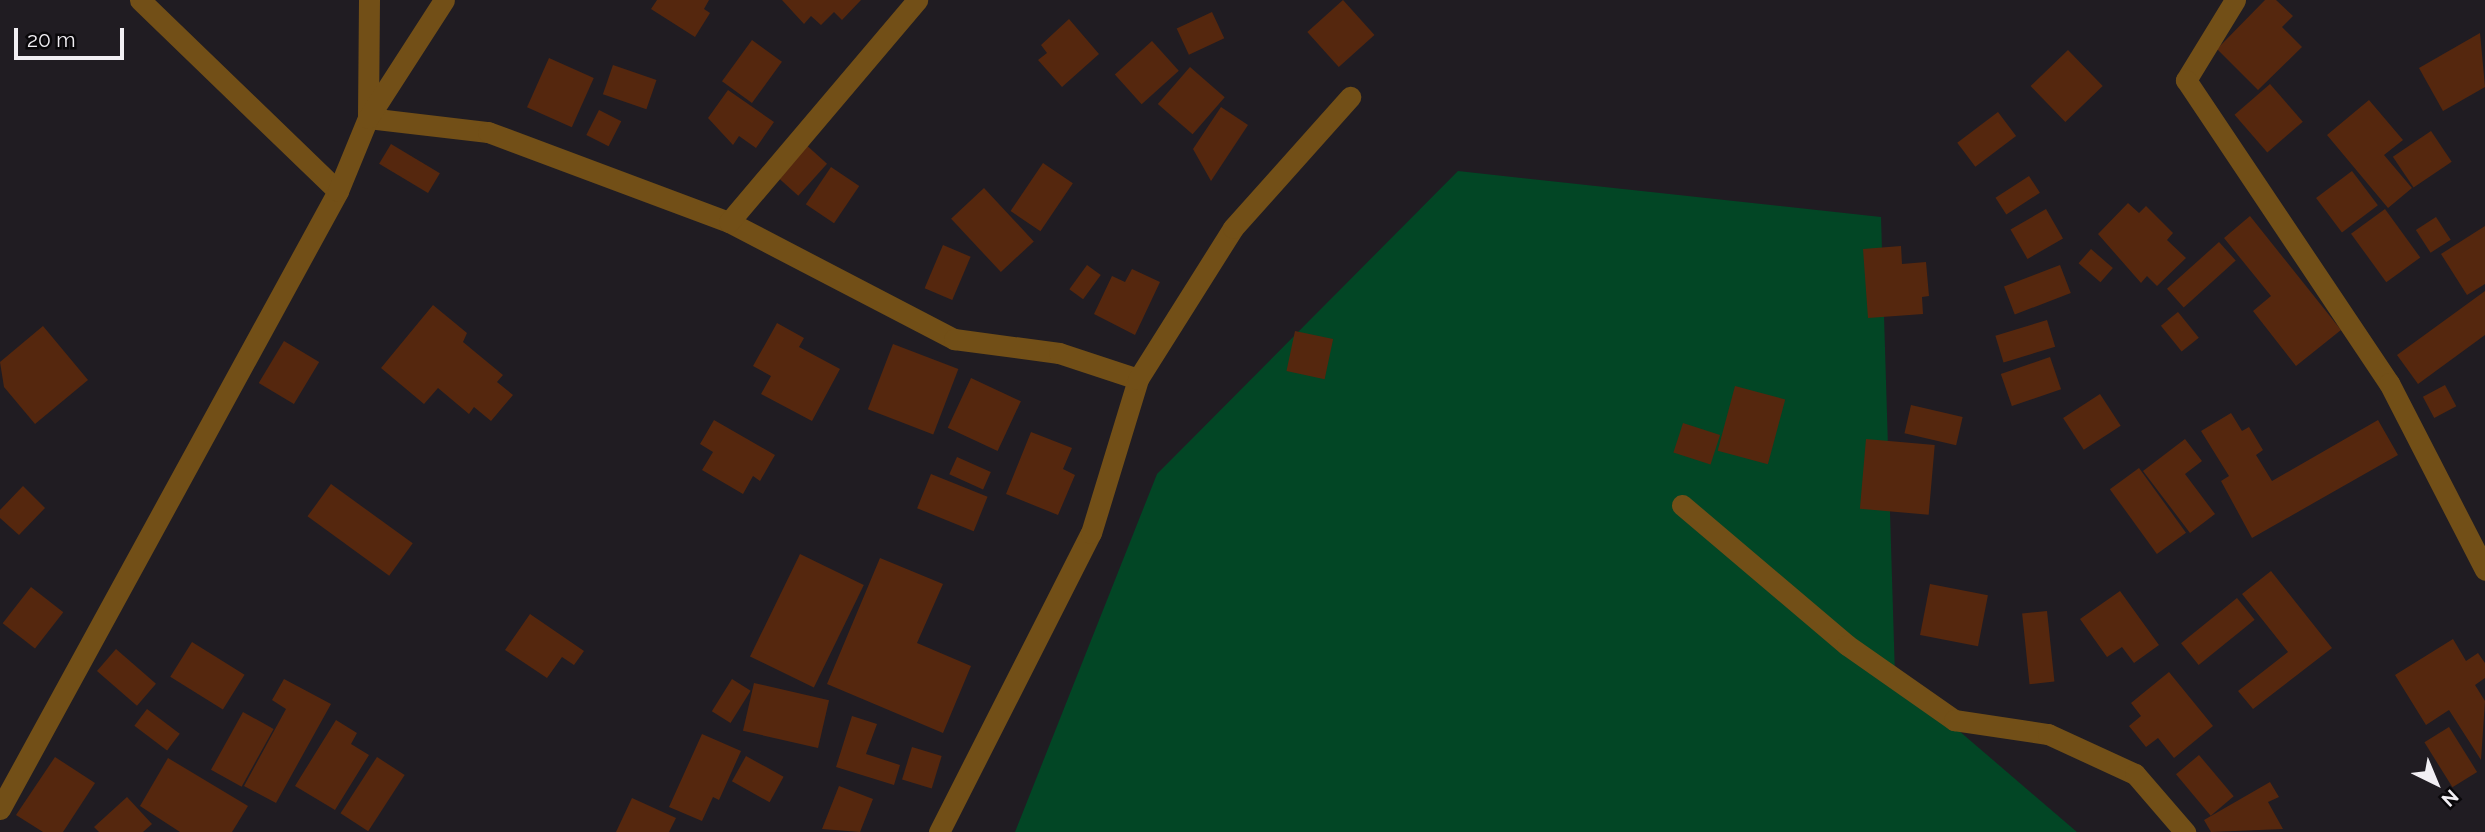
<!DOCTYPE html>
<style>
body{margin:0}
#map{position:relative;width:2485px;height:832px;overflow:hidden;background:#201c22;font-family:Raleway,sans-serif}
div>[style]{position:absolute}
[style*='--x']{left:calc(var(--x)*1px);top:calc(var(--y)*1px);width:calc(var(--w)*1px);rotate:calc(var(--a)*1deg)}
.green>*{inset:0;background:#024625}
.building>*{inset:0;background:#55270e;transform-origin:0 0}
.minor>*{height:21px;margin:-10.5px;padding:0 10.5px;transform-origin:10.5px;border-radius:10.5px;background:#724f17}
span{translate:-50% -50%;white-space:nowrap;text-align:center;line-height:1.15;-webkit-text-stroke:5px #09070a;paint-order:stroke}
.north{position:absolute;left:2401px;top:748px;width:70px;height:70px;-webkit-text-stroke:5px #09070a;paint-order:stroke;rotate:137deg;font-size:19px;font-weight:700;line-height:28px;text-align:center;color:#f2eff4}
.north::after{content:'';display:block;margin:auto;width:24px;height:32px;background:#f2eff4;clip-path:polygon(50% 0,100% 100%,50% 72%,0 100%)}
.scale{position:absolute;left:14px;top:28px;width:110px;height:32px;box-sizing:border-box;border:4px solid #f2eff4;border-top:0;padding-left:9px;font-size:21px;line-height:24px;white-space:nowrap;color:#f2eff4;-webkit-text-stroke:5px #09070a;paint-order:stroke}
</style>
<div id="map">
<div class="green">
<div style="clip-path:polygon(1458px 171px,1881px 217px,1895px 676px,2077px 832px,1015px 832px,1157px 474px)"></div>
</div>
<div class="building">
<div style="clip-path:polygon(657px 0,709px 0,704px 9px,710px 13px,695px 37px,651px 9px)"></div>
<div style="clip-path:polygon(782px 0,861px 0,842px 20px,834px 12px,821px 25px,811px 16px,804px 24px)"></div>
<div style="left:1343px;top:0;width:47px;height:48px;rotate:48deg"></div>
<div style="clip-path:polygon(2265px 0,2276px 0,2293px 16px,2282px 27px,2302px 47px,2258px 90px,2217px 49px)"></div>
<div style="left:1212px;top:12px;width:29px;height:39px;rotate:65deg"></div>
<div style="clip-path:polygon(1069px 19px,1099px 54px,1062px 87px,1038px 60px,1047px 53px,1041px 45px)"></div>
<div style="clip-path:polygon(2480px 33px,2485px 87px,2443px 111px,2419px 68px)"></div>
<div style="left:752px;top:40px;width:37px;height:51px;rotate:36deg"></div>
<div style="left:1152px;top:41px;width:40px;height:50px;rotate:48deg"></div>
<div style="left:2068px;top:50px;width:50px;height:52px;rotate:46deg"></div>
<div style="left:549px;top:58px;width:49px;height:54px;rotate:24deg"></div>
<div style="left:613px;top:65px;width:46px;height:31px;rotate:19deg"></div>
<div style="left:1190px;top:67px;width:46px;height:49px;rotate:41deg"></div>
<div style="left:2270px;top:84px;width:50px;height:47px;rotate:49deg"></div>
<div style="clip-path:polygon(728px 90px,774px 122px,756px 148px,739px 136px,733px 145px,708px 118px)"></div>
<div style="clip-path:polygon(2369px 100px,2403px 140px,2384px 155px,2412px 188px,2388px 208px,2327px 135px)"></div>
<div style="clip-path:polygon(1221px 107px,1248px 125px,1211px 181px,1193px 149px)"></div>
<div style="left:599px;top:110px;width:25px;height:28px;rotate:27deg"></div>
<div style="left:1998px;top:112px;width:30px;height:51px;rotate:53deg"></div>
<div style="left:2431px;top:131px;width:37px;height:46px;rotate:56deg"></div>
<div style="left:804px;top:143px;width:31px;height:43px;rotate:42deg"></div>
<div style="left:391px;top:144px;width:57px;height:23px;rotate:31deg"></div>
<div style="left:1043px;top:163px;width:36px;height:58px;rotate:34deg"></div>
<div style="left:831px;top:167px;width:34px;height:45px;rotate:34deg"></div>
<div style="left:2352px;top:171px;width:43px;height:45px;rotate:53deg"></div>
<div style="left:2029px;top:176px;width:20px;height:40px;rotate:57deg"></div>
<div style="left:984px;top:188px;width:73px;height:45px;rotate:47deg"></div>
<div style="clip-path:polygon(2128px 203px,2139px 213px,2146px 206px,2173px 233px,2167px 240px,2186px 258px,2157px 286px,2147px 276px,2141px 283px,2098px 234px)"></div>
<div style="left:2046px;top:209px;width:34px;height:41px;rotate:60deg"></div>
<div style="left:2385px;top:209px;width:60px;height:42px;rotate:54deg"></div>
<div style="clip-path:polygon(2250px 216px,2341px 330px,2296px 366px,2253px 311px,2271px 296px,2224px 238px)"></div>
<div style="left:2436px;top:217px;width:27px;height:24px;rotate:57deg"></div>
<div style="clip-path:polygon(2485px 226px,2485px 284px,2467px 295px,2441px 254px)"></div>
<div style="left:2219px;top:242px;width:25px;height:70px;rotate:48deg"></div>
<div style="left:943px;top:245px;width:30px;height:47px;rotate:23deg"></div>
<div style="clip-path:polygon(1901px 246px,1902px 264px,1926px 262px,1929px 296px,1922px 297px,1923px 314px,1868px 318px,1863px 249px)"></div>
<div style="left:2091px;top:249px;width:29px;height:19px;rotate:41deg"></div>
<div style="left:1087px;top:265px;width:17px;height:30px;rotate:36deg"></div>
<div style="left:2060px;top:265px;width:30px;height:60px;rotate:69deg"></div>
<div style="clip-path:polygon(1132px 269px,1160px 282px,1135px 335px,1094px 314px,1112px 276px,1125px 282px)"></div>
<div style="clip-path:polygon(2485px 291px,2485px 335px,2418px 384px,2397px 355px)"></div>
<div style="clip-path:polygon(433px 305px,467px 333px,463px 342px,503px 375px,497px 382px,513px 395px,491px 421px,474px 407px,469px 414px,438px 388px,424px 404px,381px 368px)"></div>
<div style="left:2178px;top:312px;width:33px;height:22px;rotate:51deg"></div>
<div style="left:2047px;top:320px;width:28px;height:54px;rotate:73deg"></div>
<div style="clip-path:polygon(777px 323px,804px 338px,799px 347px,840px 369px,812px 421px,761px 394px,771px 376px,753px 366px)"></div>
<div style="clip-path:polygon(43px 326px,88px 380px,35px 424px,4px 387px,0 362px)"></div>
<div style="left:1295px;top:331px;width:39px;height:41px;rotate:12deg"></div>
<div style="left:284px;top:341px;width:41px;height:49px;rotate:31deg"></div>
<div style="left:893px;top:344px;width:70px;height:70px;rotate:21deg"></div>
<div style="left:2050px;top:357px;width:34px;height:52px;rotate:71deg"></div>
<div style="left:971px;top:378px;width:55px;height:55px;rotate:25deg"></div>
<div style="left:2445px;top:385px;width:24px;height:25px;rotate:62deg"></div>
<div style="left:1735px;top:386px;width:52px;height:67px;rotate:15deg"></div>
<div style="left:2100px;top:394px;width:38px;height:44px;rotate:57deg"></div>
<div style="left:1911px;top:405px;width:53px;height:29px;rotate:13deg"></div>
<div style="clip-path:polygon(2231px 413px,2242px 431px,2249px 427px,2263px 450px,2256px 455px,2272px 481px,2378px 420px,2398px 455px,2252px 538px,2221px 481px,2229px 476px,2201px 431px)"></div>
<div style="clip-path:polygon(714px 420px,775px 455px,760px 481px,753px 476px,743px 494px,702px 470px,713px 452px,700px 444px)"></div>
<div style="left:1683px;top:423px;width:39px;height:31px;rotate:18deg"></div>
<div style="clip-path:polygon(1031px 432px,1072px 448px,1063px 469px,1075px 475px,1058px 515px,1006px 494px)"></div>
<div style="left:1866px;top:439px;width:69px;height:70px;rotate:5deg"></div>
<div style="clip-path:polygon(2185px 439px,2202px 461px,2185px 474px,2215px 514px,2190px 533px,2143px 471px)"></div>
<div style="left:957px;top:457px;width:37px;height:19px;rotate:24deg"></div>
<div style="left:2139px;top:468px;width:80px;height:36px;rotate:54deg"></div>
<div style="left:931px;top:474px;width:61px;height:37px;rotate:22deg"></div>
<div style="left:331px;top:484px;width:101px;height:40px;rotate:36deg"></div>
<div style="clip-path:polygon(23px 486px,45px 508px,19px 535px,0 518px,0 510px)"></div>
<div style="left:800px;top:554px;width:71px;height:114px;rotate:26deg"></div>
<div style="clip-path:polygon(880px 558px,943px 584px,917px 643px,971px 666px,943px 733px,827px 684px)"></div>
<div style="clip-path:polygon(2271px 571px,2332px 648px,2253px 709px,2238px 691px,2288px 652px,2242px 594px)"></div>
<div style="left:1930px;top:584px;width:59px;height:52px;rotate:11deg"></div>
<div style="left:31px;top:587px;width:41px;height:46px;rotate:38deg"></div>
<div style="clip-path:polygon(2120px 591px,2159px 645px,2134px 663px,2122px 647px,2107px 657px,2080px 619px)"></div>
<div style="left:2237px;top:598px;width:28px;height:72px;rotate:51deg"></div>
<div style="left:2047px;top:611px;width:71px;height:25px;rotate:84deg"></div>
<div style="clip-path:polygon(530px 614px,584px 651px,574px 665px,562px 657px,547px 678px,505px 650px)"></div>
<div style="clip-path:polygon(2453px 639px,2466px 661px,2478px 653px,2485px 663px,2485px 678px,2475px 685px,2485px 701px,2481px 760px,2449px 710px,2426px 725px,2395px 675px)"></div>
<div style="left:192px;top:642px;width:62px;height:41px;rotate:32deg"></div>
<div style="left:116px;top:649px;width:53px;height:29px;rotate:41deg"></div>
<div style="clip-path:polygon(2169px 672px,2213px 726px,2174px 758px,2158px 738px,2146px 747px,2129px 726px,2141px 716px,2131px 703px)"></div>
<div style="clip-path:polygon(284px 679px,331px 704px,276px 803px,244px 786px,286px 709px,272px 700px)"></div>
<div style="left:732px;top:679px;width:22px;height:38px;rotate:32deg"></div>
<div style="left:754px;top:683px;width:77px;height:49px;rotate:13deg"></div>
<div style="left:147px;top:709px;width:41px;height:21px;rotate:37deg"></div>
<div style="left:243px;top:712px;width:35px;height:66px;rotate:29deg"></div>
<div style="clip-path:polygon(852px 716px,877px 724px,866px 754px,900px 765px,894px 785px,836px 767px)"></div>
<div style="clip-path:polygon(336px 720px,357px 733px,351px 744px,369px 755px,335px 810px,295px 786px)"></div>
<div style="left:2449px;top:727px;width:53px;height:29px;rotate:58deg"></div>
<div style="clip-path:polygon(702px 734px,741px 751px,719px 800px,713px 797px,702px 821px,669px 807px)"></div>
<div style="left:912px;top:747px;width:31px;height:34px;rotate:17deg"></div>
<div style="left:2199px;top:755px;width:54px;height:30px;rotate:50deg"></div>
<div style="left:746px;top:756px;width:43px;height:29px;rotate:29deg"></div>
<div style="clip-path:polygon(55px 757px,95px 783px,63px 832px,43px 832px,16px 815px)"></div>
<div style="left:377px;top:757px;width:33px;height:67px;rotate:33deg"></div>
<div style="clip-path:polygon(168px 758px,248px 806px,232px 832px,180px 832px,140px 806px)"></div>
<div style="clip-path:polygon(2270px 782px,2279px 797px,2268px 802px,2283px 829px,2211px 832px,2204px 820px)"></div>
<div style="clip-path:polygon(839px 786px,873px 799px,860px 832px,822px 829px)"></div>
<div style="clip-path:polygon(127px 797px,152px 824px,143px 832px,99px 832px,94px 827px)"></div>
<div style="clip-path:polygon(632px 798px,676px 818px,669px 832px,616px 832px)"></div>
</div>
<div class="minor">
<div style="--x:140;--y:0;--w:275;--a:44"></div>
<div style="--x:369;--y:0;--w:118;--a:90.5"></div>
<div style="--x:368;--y:118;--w:121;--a:6.7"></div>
<div style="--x:488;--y:132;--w:257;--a:20.5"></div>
<div style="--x:729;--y:222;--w:254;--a:27.5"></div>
<div style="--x:954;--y:339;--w:106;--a:7.6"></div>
<div style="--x:1059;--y:353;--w:83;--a:18.2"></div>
<div style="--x:2235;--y:0;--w:94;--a:121.5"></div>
<div style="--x:2186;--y:80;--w:365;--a:56.2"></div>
<div style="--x:2389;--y:383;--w:210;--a:62.8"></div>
<div style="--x:729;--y:222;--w:291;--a:-49.7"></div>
<div style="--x:1682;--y:505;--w:216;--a:40.3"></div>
<div style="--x:1847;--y:645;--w:131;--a:35"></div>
<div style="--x:1954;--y:720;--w:95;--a:8.5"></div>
<div style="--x:2048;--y:734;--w:96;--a:24.7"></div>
<div style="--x:2135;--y:774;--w:77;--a:49.2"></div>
<div style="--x:0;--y:809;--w:704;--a:-61.32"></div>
<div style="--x:338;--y:191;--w:79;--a:-67.7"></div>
<div style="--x:368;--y:118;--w:140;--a:-57.2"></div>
<div style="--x:939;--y:832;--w:335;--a:-63.1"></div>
<div style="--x:1091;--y:533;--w:161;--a:-73"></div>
<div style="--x:1138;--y:379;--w:178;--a:-57.8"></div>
<div style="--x:1233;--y:228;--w:176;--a:-48.2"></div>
</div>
<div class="north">N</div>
<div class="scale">20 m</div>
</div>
